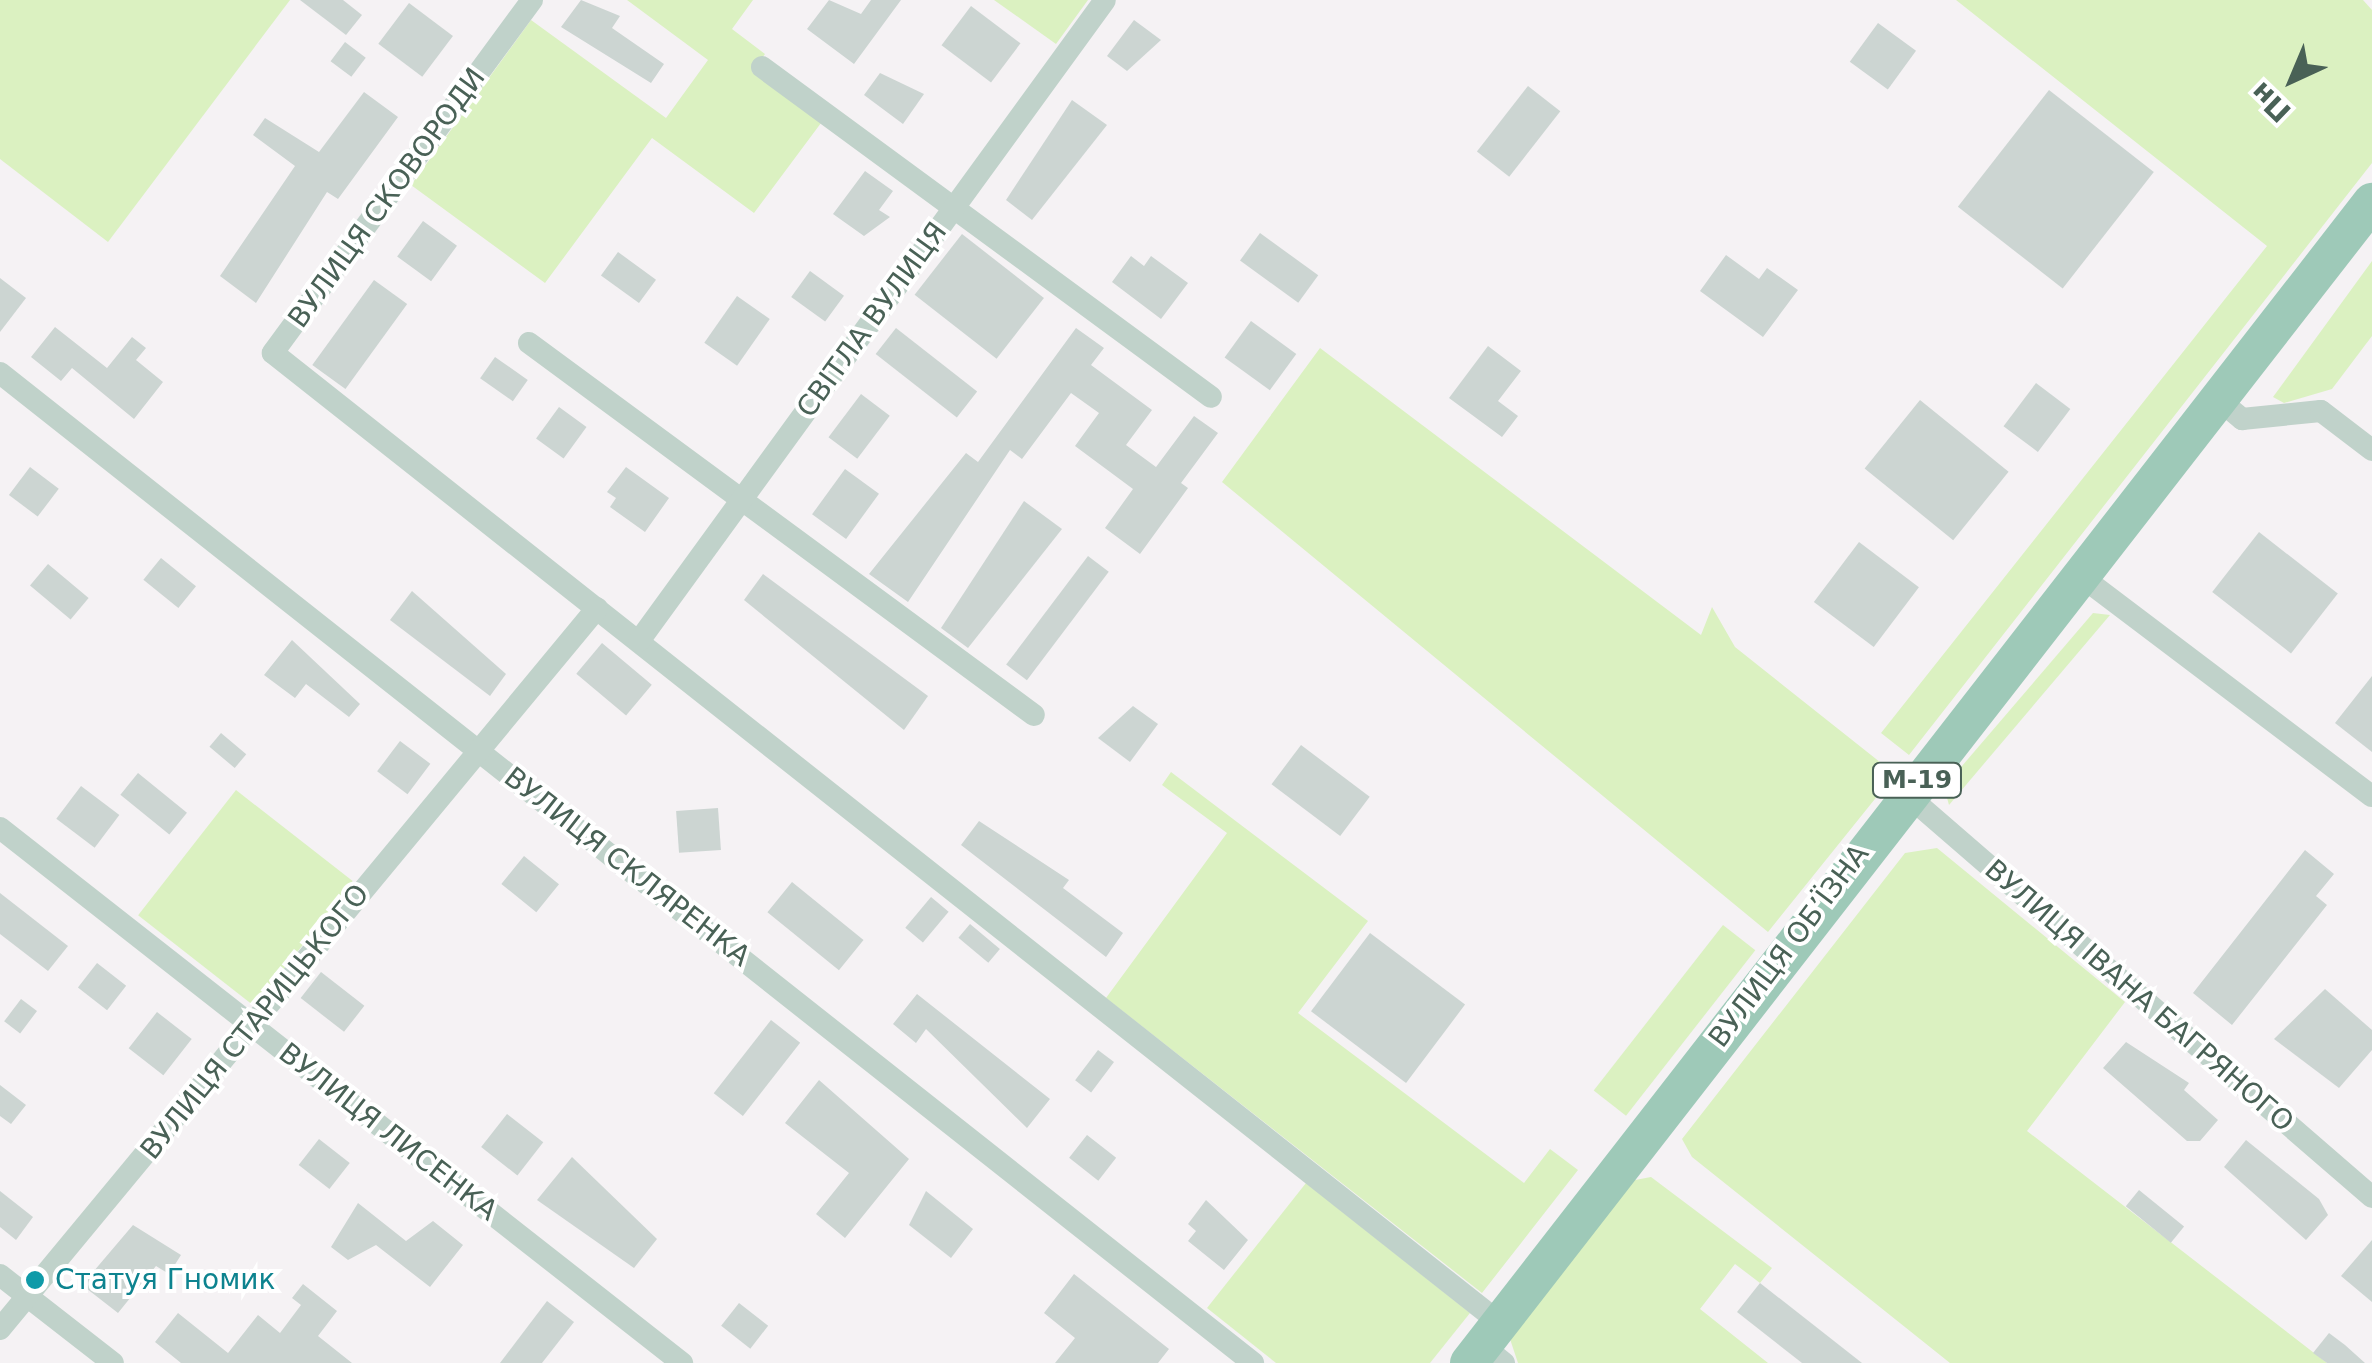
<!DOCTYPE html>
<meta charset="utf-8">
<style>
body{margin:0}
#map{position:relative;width:2372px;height:1363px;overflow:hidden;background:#f5f2f4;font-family:"DejaVu Sans",sans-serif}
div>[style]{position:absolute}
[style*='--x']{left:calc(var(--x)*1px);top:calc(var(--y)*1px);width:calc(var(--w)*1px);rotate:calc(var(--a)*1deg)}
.green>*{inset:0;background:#dbf1c1;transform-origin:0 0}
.building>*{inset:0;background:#ccd5d2;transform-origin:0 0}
.minor>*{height:22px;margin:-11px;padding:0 11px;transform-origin:11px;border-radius:11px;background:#c0d2ca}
.trunk>*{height:38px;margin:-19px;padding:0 19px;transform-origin:19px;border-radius:19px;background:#9ec9b8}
.dots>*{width:28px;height:28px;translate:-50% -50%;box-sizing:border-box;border:5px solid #fff;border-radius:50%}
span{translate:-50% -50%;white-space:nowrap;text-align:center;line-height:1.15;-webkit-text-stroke:8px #fff;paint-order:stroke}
.shield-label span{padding:2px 8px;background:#fff;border:2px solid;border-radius:8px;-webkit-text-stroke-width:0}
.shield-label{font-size:25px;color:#496156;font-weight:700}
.street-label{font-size:28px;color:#496156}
.culture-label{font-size:28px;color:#0d838f}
.left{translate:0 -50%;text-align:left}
.north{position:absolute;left:2242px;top:30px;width:100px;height:100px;-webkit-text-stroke:8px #fff;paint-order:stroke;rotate:224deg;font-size:28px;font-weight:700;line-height:40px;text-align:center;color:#496156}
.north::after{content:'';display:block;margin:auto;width:35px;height:45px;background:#496156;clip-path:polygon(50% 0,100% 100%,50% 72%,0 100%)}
</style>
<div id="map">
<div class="green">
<div style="clip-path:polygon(0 0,290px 0,108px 242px,0 159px)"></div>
<div style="clip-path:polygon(627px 0,753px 0,732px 29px,765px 54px,752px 72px,821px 123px,754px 213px,652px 138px,545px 283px,411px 185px,531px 20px,666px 118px,708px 60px)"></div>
<div style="clip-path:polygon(994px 0,1088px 0,1056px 44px)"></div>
<div style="clip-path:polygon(1956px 0,2363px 0,2372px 10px,2372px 163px,1909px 755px,1881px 733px,2267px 246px)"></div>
<div style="clip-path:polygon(2372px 261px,2372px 336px,2332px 389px,2284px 403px,2273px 397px)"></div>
<div style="clip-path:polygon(1320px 348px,1701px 635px,1712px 607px,1735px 647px,1895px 774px,1768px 932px,1222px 482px)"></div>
<div style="clip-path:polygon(2093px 613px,2110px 615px,1949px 805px,1944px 787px)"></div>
<div style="clip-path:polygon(1171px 772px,1368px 921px,1298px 1013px,1524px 1183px,1550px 1149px,1578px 1170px,1482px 1293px,1106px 998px,1227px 833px,1162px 785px)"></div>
<div style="left:236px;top:790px;width:148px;height:159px;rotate:38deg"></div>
<div style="clip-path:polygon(1937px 848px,2125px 1002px,2027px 1131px,2327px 1363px,1950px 1363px,1692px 1157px,1682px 1139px,1905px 853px)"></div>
<div style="left:1723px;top:925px;width:41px;height:210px;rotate:38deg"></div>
<div style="clip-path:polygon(1651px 1177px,1772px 1268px,1760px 1283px,1735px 1264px,1700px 1309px,1768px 1363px,1518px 1363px,1510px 1339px,1630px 1181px)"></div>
<div style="clip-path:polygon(1306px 1183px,1470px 1313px,1430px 1363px,1276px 1363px,1207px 1308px)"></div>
</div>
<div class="building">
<div style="clip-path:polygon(300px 0,343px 0,362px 15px,346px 35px)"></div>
<div style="clip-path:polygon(581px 0,620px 16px,612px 28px,664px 64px,651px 83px,561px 27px)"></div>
<div style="clip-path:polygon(829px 0,861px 14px,871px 0,901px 0,854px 64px,807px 29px)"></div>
<div style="left:409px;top:3px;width:55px;height:51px;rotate:37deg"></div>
<div style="left:971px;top:6px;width:62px;height:49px;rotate:37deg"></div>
<div style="clip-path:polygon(1134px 20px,1161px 40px,1127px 71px,1107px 56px)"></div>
<div style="left:1878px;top:23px;width:47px;height:48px;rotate:36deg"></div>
<div style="left:345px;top:42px;width:26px;height:24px;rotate:37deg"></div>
<div style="clip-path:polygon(880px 73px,924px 94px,903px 124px,864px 95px)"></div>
<div style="left:1528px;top:86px;width:41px;height:83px;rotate:38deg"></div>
<div style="left:2049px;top:90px;width:133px;height:148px;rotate:38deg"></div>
<div style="clip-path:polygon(364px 92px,398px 117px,338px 199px,327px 192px,256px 303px,220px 276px,295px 166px,253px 135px,265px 118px,319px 152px)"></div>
<div style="clip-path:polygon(1072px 100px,1107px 125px,1032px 220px,1006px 200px)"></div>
<div style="clip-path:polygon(865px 171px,893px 191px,879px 210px,890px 217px,864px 236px,833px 214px)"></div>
<div style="left:423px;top:221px;width:42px;height:44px;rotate:36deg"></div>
<div style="left:1260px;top:233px;width:72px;height:34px;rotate:36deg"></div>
<div style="left:962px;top:234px;width:104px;height:77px;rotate:38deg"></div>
<div style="left:618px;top:252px;width:47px;height:29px;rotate:36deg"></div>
<div style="clip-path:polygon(1726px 255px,1759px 279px,1767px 268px,1798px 290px,1763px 337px,1700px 291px)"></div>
<div style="clip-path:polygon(1131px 256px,1144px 266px,1151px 256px,1188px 283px,1161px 319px,1112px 282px)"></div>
<div style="left:810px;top:271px;width:42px;height:32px;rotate:36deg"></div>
<div style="clip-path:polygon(0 278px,26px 298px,0 332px)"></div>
<div style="left:374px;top:280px;width:41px;height:105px;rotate:36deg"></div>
<div style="left:737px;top:296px;width:40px;height:57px;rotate:35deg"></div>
<div style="left:1251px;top:321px;width:56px;height:45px;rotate:36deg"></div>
<div style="clip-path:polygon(55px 327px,107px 368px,132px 337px,146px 348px,136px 360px,163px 382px,134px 419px,72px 368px,61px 381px,31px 357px)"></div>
<div style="left:896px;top:328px;width:103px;height:33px;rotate:38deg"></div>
<div style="clip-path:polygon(1076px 328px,1104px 348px,1091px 365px,1152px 410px,1126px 445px,1156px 467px,1194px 416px,1218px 433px,1181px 483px,1188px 488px,1140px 554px,1105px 528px,1133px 489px,1075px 446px,1099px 413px,1071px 393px,1022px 459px,1010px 450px,908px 602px,869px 574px,966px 453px,978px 462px)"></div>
<div style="clip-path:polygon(1488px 346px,1521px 371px,1498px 401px,1518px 416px,1502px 437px,1449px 398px)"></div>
<div style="left:495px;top:357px;width:40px;height:26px;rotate:35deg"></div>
<div style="left:2036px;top:383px;width:43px;height:54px;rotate:37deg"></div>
<div style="left:861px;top:394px;width:36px;height:54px;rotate:37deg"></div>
<div style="left:1920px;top:400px;width:114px;height:88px;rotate:39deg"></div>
<div style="left:559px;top:407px;width:34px;height:39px;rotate:36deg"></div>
<div style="left:30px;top:467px;width:36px;height:35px;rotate:37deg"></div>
<div style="clip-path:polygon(626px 467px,669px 498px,645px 532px,610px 507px,616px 498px,607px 492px)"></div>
<div style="left:845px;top:469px;width:42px;height:56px;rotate:36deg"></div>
<div style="clip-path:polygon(1024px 501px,1062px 529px,968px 648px,941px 628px)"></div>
<div style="left:2259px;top:532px;width:100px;height:76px;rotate:38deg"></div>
<div style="left:1859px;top:542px;width:75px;height:75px;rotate:37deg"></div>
<div style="left:1088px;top:556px;width:26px;height:136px;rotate:37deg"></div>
<div style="left:161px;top:558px;width:45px;height:28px;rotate:39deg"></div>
<div style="left:48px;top:564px;width:53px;height:28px;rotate:40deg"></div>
<div style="clip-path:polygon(763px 574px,928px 696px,904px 730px,744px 600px)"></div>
<div style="clip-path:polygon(412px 591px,506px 674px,490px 696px,390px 620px)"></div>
<div style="clip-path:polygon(292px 640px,360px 704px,349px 717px,306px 684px,295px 698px,264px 675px)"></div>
<div style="left:602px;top:643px;width:65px;height:40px;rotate:40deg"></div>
<div style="clip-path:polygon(2372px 676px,2372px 752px,2335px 723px)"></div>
<div style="clip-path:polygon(1133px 706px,1158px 724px,1130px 762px,1098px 738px)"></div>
<div style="left:221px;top:733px;width:33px;height:18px;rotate:40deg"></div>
<div style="left:400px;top:741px;width:38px;height:38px;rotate:37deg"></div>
<div style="left:1301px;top:745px;width:86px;height:49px;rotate:37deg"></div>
<div style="left:138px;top:773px;width:63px;height:28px;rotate:39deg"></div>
<div style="left:81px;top:786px;width:48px;height:41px;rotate:37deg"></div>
<div style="left:718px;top:808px;width:42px;height:42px;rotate:86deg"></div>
<div style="clip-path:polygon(979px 821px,1069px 880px,1063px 888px,1123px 933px,1106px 957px,961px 845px)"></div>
<div style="clip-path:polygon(2305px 850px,2334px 874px,2316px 896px,2327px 905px,2232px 1025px,2193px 993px)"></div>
<div style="left:524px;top:856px;width:45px;height:36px;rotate:39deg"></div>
<div style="left:792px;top:882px;width:92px;height:39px;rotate:39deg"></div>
<div style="clip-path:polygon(0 893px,68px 946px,48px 971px,0 934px)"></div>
<div style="left:931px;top:897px;width:23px;height:40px;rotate:40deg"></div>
<div style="left:970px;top:924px;width:39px;height:18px;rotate:40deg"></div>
<div style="left:1370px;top:933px;width:119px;height:98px;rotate:37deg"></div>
<div style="left:97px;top:963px;width:37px;height:31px;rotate:38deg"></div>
<div style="left:321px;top:972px;width:55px;height:33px;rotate:38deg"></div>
<div style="clip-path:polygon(2325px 989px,2372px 1030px,2372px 1050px,2339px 1088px,2274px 1039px)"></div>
<div style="clip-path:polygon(917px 994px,1050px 1099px,1027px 1128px,926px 1029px,916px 1043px,893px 1024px)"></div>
<div style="left:21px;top:999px;width:20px;height:28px;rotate:37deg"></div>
<div style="left:157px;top:1012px;width:44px;height:46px;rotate:38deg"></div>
<div style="left:771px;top:1020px;width:37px;height:93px;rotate:38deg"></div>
<div style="clip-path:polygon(2126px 1042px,2189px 1083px,2184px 1090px,2218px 1120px,2200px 1141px,2187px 1141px,2103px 1068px)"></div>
<div style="left:1098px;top:1050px;width:20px;height:38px;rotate:37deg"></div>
<div style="clip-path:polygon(819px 1080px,909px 1159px,845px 1238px,816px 1214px,849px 1173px,785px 1123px)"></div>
<div style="clip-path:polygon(0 1085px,26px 1105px,11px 1124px,0 1116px)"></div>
<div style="left:507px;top:1114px;width:46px;height:42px;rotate:38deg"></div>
<div style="left:1087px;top:1135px;width:37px;height:29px;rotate:38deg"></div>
<div style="left:319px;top:1139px;width:39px;height:33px;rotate:38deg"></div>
<div style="clip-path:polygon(2246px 1140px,2319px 1199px,2328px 1215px,2306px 1240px,2224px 1167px)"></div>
<div style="clip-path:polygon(572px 1157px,657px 1239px,634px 1268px,537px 1200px)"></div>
<div style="left:2139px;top:1190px;width:58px;height:21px;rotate:39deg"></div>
<div style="clip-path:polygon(0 1191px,33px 1217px,16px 1240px,0 1227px)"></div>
<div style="clip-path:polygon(926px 1191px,973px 1229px,951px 1258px,909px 1225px)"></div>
<div style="clip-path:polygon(1206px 1200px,1248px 1240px,1224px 1270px,1188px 1241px,1196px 1231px,1188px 1224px)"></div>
<div style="clip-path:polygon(358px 1203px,406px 1241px,433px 1221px,463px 1245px,430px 1287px,376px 1245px,348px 1260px,331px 1247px)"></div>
<div style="clip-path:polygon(133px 1225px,181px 1255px,169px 1274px,156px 1266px,118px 1313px,82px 1285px)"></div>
<div style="clip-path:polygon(2372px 1240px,2372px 1302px,2341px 1276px)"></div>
<div style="clip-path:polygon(1074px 1274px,1169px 1349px,1158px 1363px,1055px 1363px,1075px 1338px,1044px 1313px)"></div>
<div style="clip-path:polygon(1760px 1283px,1862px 1363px,1802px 1363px,1737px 1312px)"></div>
<div style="clip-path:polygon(303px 1284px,337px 1311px,318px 1336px,352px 1363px,181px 1363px,155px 1342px,178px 1313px,228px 1353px,258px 1315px,280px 1333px,301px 1305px,292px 1298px)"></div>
<div style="clip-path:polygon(547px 1301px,574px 1322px,542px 1363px,500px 1363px)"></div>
<div style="left:739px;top:1303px;width:37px;height:29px;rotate:38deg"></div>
<div style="clip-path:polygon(2329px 1333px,2345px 1345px,2365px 1363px,2327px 1363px,2313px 1353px)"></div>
</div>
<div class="minor">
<div style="--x:532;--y:0;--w:438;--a:126.3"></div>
<div style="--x:273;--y:353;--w:1564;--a:38.33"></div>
<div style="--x:762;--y:67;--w:557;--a:36.31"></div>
<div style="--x:529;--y:343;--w:627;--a:36.38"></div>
<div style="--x:0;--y:373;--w:1597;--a:38.31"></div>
<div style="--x:2217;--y:398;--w:33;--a:40"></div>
<div style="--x:2242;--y:419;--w:79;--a:-5.8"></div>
<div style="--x:2321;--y:411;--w:64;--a:37.4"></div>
<div style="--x:2078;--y:574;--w:368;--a:37.1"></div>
<div style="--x:639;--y:641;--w:792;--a:-53.98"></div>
<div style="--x:1906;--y:794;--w:616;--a:40.85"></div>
<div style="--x:0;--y:828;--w:867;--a:38.11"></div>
<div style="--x:0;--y:1275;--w:143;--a:37.9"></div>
<div style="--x:0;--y:1329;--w:936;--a:-50.37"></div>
<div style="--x:1483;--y:1346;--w:27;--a:39"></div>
</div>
<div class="trunk">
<div style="--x:1469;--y:1363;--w:1471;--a:-52.13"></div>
</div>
<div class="dots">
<div style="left:35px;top:1280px;background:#0f9aa8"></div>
</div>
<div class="shield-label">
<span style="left:1917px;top:780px">М-19</span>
</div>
<div class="street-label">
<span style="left:387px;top:198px;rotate:-54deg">ВУЛИЦЯ СКОВОРОДИ</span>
<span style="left:872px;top:320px;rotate:-54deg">СВІТЛА ВУЛИЦЯ</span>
<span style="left:627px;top:867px;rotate:38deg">ВУЛИЦЯ СКЛЯРЕНКА</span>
<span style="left:1789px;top:946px;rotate:-53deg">ВУЛИЦЯ ОБ’ЇЗНА</span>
<span style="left:2139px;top:996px;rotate:41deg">ВУЛИЦЯ ІВАНА БАГРЯНОГО</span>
<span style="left:255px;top:1022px;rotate:-51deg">ВУЛИЦЯ СТАРИЦЬКОГО</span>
<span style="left:388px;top:1132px;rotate:38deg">ВУЛИЦЯ ЛИСЕНКА</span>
</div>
<div class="culture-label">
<span class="left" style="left:55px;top:1280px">Статуя Гномик</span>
</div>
<div class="north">Пн</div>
</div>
